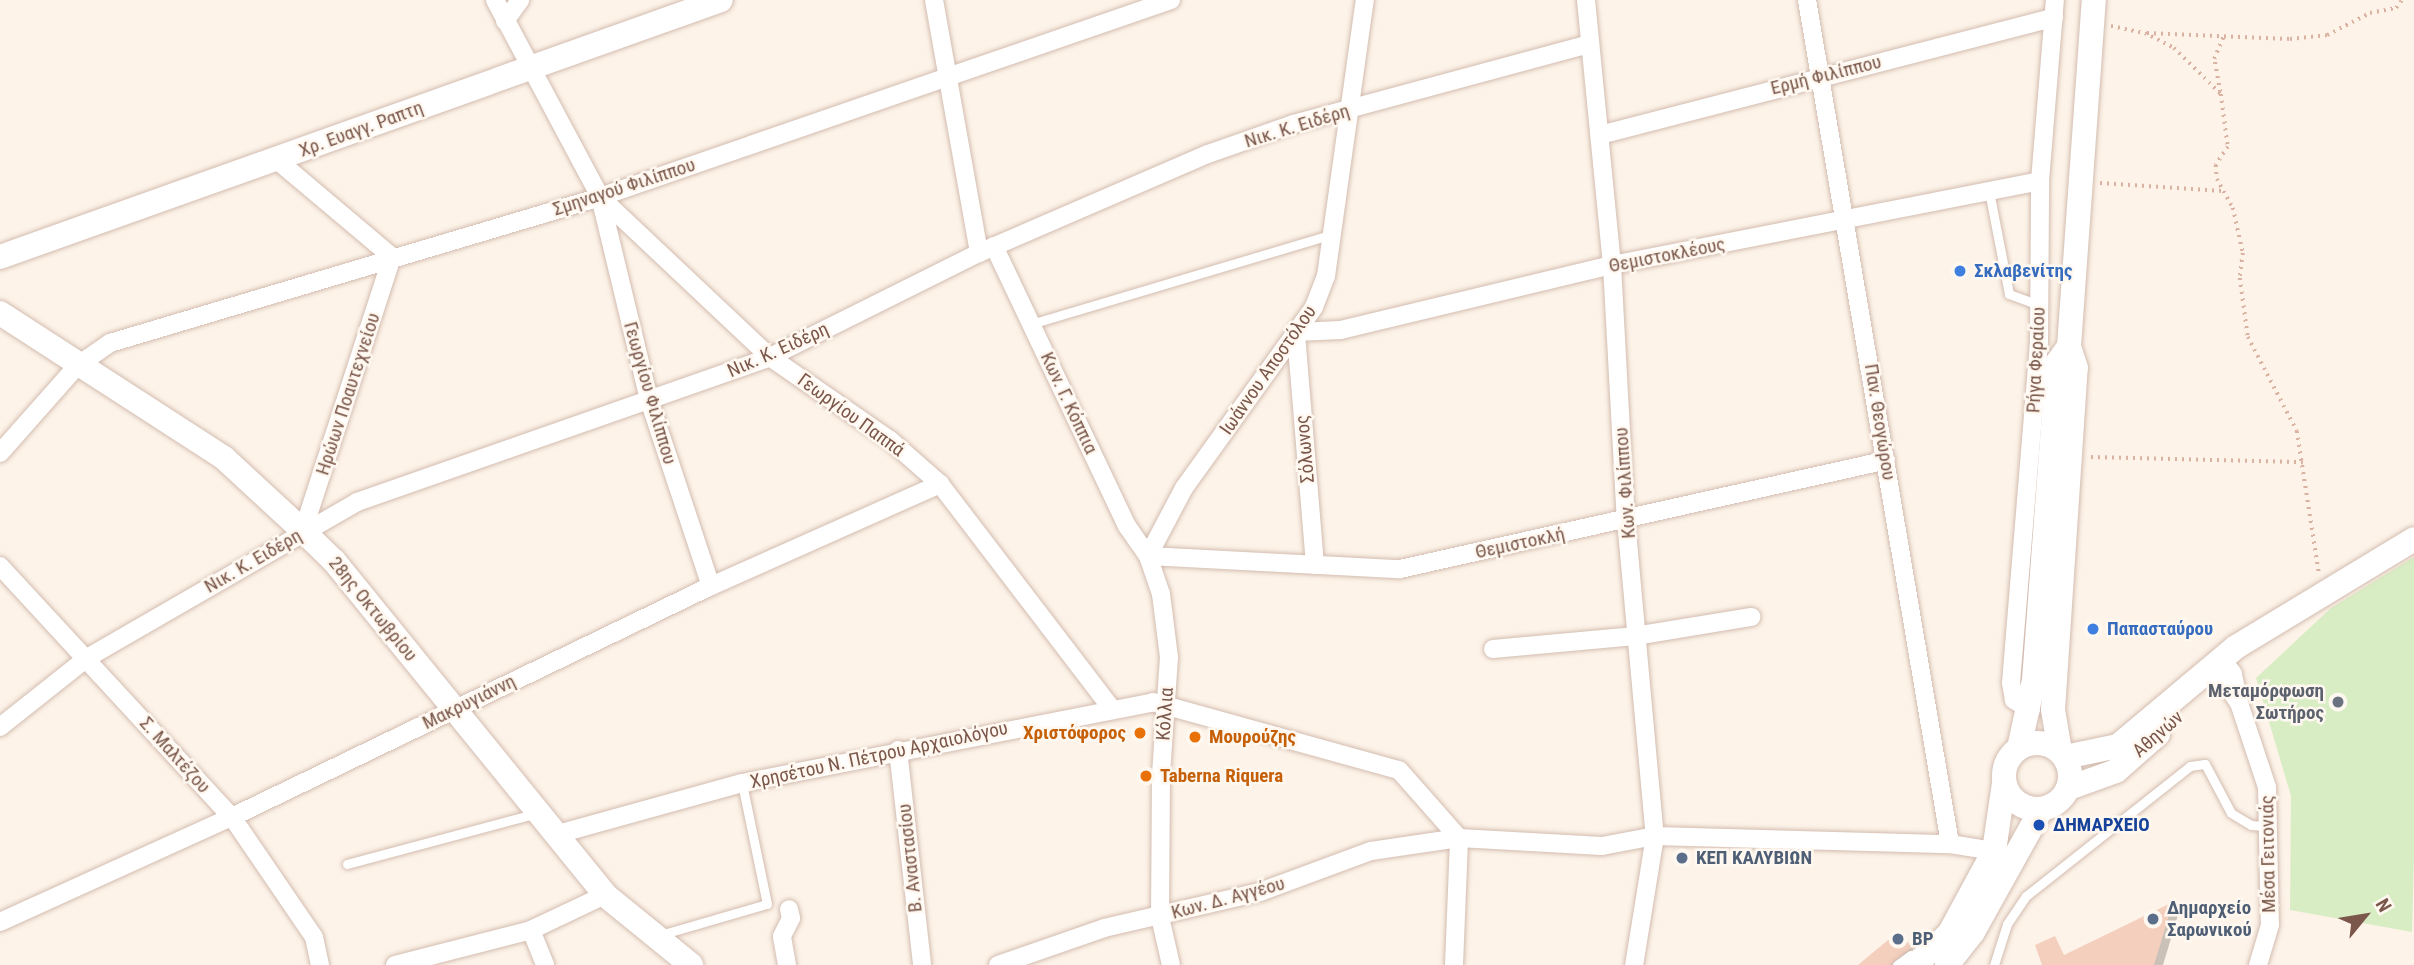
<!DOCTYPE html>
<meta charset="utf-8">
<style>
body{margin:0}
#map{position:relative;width:2414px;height:965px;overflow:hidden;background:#fdf3e8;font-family:"Roboto Condensed",sans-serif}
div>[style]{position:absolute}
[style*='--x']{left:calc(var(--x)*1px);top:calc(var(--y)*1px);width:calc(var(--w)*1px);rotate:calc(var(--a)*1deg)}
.green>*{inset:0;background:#d9edc5}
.shadow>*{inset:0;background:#0003}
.building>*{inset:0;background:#f4cfbe}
.path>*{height:3.5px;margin-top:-1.75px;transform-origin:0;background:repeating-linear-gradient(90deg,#dab2a1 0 2px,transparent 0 7px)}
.roads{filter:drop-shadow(0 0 2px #d3bcb0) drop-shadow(0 0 2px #d3bcb0)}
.lane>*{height:9px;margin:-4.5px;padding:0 4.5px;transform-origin:4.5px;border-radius:4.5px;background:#fff}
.street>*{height:18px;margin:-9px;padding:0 9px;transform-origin:9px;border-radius:9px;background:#fff}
.secondary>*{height:24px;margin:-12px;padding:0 12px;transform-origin:12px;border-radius:12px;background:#fff}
.secondary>.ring{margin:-12px;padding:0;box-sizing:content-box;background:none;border:24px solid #fff;border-radius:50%}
.dots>*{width:19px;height:19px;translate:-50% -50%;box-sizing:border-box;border:4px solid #fff8f0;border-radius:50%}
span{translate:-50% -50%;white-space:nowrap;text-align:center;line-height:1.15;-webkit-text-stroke:5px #fff8f0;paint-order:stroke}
.street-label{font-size:19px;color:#7a574a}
.shop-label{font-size:19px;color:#366cbe;font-weight:700}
.left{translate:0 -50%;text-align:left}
.worship-label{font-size:19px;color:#5b616d;font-weight:700}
.right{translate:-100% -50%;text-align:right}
.food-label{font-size:19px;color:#c56008;font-weight:700}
.transit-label{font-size:19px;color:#164399;font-weight:700}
.service-label{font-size:19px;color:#4e5e75;font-weight:700}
.north{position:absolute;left:2330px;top:881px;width:70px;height:70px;-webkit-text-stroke:5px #fff8f0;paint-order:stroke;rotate:60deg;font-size:19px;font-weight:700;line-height:28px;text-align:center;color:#7a574a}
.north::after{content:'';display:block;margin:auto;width:24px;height:32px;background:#7a574a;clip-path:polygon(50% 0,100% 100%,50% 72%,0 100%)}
</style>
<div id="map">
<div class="green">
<div style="clip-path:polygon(2414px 557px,2414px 857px,2412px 932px,2290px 910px,2291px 796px,2256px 678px,2331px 608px)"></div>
</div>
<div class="shadow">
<div style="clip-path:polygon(2172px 905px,2178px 915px,2163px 965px,2042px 965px,2043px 959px,2064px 957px)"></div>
<div style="clip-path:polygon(1899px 932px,1913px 949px,1892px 965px,1870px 965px)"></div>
</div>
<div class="building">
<div style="clip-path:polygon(2173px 902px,2154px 965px,2042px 965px,2035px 945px,2055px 936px,2064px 955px)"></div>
<div style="clip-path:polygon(1900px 930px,1911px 948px,1890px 965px,1858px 965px)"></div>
</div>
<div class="path">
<div style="--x:2111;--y:26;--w:35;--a:12"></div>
<div style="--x:2145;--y:33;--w:33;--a:27"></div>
<div style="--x:2174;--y:48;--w:66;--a:44.4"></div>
<div style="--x:2221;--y:94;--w:53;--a:82.5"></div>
<div style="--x:2228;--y:147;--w:22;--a:124"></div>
<div style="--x:2216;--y:165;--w:14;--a:86"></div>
<div style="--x:2217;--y:179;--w:33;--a:61"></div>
<div style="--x:2233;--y:208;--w:46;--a:77.5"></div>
<div style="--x:2243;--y:253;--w:25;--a:97"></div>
<div style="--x:2240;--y:278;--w:60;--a:82.3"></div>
<div style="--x:2248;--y:337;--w:106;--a:62.5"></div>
<div style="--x:2297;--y:431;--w:144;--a:81.2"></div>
<div style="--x:2147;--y:33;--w:143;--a:2.4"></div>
<div style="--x:2290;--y:39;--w:37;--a:-6"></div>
<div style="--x:2327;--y:35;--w:48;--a:-27.1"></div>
<div style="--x:2370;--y:13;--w:26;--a:-11"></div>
<div style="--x:2396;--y:8;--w:10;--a:-53"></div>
<div style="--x:2220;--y:92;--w:34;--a:-100"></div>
<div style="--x:2214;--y:59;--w:25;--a:-67"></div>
<div style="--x:2100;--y:183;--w:123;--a:3.7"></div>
<div style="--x:2091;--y:457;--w:212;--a:1.4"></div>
</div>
<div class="roads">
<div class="lane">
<div style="--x:1989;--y:191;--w:105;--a:79"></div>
<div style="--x:2009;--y:294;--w:32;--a:20"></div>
<div style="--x:1031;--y:324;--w:314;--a:-16.6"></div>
<div style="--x:347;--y:864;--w:194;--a:-15"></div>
<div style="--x:660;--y:935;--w:111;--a:-16.2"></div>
<div style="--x:767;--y:904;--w:124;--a:-101.7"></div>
<div style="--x:1897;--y:965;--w:17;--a:-36"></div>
<div style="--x:1994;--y:965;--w:43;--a:-72.4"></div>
<div style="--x:2007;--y:924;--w:34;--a:-56"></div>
<div style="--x:2026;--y:896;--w:209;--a:-38.4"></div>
<div style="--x:2190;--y:766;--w:15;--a:-8"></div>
<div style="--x:2205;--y:764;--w:55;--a:62"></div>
<div style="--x:2231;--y:813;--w:23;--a:31"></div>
<div style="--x:2251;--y:825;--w:16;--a:4"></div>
</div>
<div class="street">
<div style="--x:495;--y:0;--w:223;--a:61.9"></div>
<div style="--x:600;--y:197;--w:233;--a:43.3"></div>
<div style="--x:770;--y:357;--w:146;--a:34.7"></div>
<div style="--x:890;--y:440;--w:67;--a:41.3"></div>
<div style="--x:940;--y:484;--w:282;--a:52.6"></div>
<div style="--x:934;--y:0;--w:257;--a:79.9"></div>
<div style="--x:1586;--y:0;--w:266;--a:84.4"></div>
<div style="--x:1612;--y:265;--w:255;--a:86.9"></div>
<div style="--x:1626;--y:520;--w:317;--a:84.8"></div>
<div style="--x:1655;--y:836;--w:131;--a:99.2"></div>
<div style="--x:1807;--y:0;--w:856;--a:80.38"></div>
<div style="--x:505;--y:21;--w:26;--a:-54"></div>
<div style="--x:1600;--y:135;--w:469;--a:-14.5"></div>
<div style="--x:277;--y:160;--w:150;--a:40.1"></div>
<div style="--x:392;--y:257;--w:288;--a:108"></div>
<div style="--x:600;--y:197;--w:209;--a:76.4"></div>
<div style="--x:649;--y:400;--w:196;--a:71.6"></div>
<div style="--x:994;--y:246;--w:310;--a:64.6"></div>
<div style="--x:1127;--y:526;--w:37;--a:55"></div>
<div style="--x:1148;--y:556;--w:40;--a:71.1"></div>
<div style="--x:1161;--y:594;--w:64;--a:82.8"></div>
<div style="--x:1169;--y:657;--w:117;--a:93.9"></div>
<div style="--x:1161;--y:774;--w:143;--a:90.4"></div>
<div style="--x:1160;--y:917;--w:49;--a:77.1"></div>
<div style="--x:0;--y:453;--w:116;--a:-48.5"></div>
<div style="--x:77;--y:366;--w:40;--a:-34.9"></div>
<div style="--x:110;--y:343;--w:511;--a:-16.59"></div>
<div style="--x:600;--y:197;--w:604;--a:-19.03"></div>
<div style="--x:1148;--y:556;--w:252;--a:3"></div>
<div style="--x:1400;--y:569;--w:498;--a:-12.6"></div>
<div style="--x:1148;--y:556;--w:77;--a:-62.1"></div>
<div style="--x:1184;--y:488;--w:223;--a:-54.3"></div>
<div style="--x:1314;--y:307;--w:33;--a:-69"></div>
<div style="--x:1326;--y:276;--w:279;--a:-82"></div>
<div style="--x:1315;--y:565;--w:234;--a:-94.7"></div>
<div style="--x:1296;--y:332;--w:45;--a:-2.5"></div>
<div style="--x:1341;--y:330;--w:279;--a:-13.5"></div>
<div style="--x:1612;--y:265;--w:436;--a:-11.1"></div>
<div style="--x:0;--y:566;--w:342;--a:47.3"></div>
<div style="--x:232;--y:817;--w:145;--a:55.7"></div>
<div style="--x:314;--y:937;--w:29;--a:78"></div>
<div style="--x:1493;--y:649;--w:143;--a:-5.2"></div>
<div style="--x:1635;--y:636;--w:118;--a:-9.3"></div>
<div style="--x:2214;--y:667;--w:44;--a:55.2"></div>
<div style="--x:2239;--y:703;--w:30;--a:-102"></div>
<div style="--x:2233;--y:674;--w:19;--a:-126"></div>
<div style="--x:2239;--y:703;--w:89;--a:71.6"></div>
<div style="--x:2267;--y:787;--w:138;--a:88.8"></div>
<div style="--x:2270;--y:925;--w:42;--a:106.7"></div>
<div style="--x:2031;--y:710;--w:20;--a:-150"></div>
<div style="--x:2014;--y:700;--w:17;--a:-100"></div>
<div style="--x:2011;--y:683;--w:342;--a:-85.3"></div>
<div style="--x:2039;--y:342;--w:161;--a:-89.6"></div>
<div style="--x:2040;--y:181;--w:182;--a:-85.3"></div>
<div style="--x:0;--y:727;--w:111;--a:-38.4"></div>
<div style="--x:87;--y:658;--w:312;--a:-30"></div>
<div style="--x:357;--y:502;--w:438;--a:-19.3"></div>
<div style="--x:770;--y:357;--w:233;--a:-26.5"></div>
<div style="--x:979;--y:253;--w:249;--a:-23.4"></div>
<div style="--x:1208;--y:154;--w:90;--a:-19.4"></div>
<div style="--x:1293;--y:124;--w:307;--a:-15.1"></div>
<div style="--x:898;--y:750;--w:216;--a:83.6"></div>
<div style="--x:558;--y:834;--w:191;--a:-15.5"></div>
<div style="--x:742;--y:783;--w:419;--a:-11.1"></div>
<div style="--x:1153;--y:702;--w:255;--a:15.5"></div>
<div style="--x:1399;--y:770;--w:91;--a:48.6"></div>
<div style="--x:0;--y:922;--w:255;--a:-24.4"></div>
<div style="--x:232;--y:817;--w:532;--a:-25.75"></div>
<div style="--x:711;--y:586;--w:251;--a:-24"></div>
<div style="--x:531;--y:930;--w:38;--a:68"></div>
<div style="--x:395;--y:965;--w:140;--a:-14.4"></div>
<div style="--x:531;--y:930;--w:82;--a:-25.3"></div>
<div style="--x:787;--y:965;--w:29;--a:-100"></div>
<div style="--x:782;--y:936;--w:20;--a:-63"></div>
<div style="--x:791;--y:918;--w:9;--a:-103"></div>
<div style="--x:998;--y:965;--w:112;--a:-19.2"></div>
<div style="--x:1104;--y:928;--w:160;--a:-13"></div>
<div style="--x:1260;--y:892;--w:118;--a:-20.3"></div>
<div style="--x:1371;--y:851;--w:89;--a:-8.4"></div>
<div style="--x:1459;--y:838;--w:143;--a:3.2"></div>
<div style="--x:1602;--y:846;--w:54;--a:-10.7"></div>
<div style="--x:1655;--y:836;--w:295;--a:1.6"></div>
<div style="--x:1950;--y:844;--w:45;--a:9"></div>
<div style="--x:1454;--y:965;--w:127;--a:-87.7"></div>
</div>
<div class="secondary">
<div style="--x:0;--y:257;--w:765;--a:-19.62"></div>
<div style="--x:0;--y:313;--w:267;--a:32.9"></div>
<div style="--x:224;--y:458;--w:108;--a:42.7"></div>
<div style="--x:303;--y:531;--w:43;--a:44.1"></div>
<div style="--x:334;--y:561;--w:430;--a:50.9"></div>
<div style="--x:605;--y:895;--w:111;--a:39.1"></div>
<div class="ring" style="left:2004px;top:743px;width:42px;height:42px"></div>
<div style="--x:2019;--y:748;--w:70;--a:-77.6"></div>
<div style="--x:2034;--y:680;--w:319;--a:-85.7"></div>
<div style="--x:2058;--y:362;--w:19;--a:-55"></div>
<div style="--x:2060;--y:751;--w:42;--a:-99.7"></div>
<div style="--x:2053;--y:710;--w:343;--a:-86.2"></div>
<div style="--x:2076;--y:368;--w:23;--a:-108"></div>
<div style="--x:2069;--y:346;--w:347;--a:-85.9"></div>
<div style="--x:2065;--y:757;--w:54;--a:-11.7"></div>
<div style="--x:2118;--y:746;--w:154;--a:-40"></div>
<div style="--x:2236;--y:647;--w:208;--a:-31.2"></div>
<div style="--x:2069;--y:788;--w:50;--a:-19.9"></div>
<div style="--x:2116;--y:771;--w:56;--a:-41.4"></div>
<div style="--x:1915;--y:965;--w:46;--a:-42.4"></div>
<div style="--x:1949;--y:934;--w:94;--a:-61.5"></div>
<div style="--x:1994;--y:851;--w:69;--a:-81.6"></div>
<div style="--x:1947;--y:965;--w:42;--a:-51.8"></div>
<div style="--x:1973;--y:932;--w:140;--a:-60.9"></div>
</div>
</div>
<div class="dots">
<div style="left:1960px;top:271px;background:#3f7fe0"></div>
<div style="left:2093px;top:629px;background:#3f7fe0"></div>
<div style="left:2338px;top:702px;background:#6b7280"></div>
<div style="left:1140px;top:733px;background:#e8710a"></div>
<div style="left:1195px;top:737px;background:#e8710a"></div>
<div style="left:1146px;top:776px;background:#e8710a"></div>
<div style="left:2039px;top:825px;background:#1a4fb4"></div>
<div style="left:1682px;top:858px;background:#5c6f8a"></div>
<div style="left:2153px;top:919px;background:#5c6f8a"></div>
<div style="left:1898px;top:939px;background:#5c6f8a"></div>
</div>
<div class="street-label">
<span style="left:1826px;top:75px;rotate:-14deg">Ερμή Φιλίππου</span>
<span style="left:1297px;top:126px;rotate:-17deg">Νικ. Κ. Ειδέρη</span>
<span style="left:361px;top:129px;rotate:-20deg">Χρ. Ευαγγ. Ραπτη</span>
<span style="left:624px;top:187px;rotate:-18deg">Σμηναγού Φιλίππου</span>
<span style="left:1667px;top:255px;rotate:-11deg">Θεμιστοκλέους</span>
<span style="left:778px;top:350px;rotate:-24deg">Νικ. Κ. Ειδέρη</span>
<span style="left:2036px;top:360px;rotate:-87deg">Ρήγα Φεραίου</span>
<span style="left:1268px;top:370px;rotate:-55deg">Ιωάννου Αποστόλου</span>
<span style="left:650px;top:393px;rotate:74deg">Γεωργίου Φιλίππου</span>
<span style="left:348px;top:394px;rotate:-72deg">Ηρώων Ποαυτεχνείου</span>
<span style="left:1069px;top:403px;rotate:65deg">Κων. Γ. Κόππια</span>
<span style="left:851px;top:415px;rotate:36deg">Γεωργίου Παππά</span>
<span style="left:1880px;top:422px;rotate:81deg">Παν. Θεογώρου</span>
<span style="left:1305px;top:449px;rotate:-95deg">Σόλωνος</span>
<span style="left:1625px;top:483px;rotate:-94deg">Κων. Φιλίππου</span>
<span style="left:1520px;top:543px;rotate:-12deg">Θεμιστοκλή</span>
<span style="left:253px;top:561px;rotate:-30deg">Νικ. Κ. Ειδέρη</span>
<span style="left:373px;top:609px;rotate:51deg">28ης Οκτωβρίου</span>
<span style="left:469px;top:702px;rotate:-26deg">Μακρυγιάννη</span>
<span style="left:1165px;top:714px;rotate:-86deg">Κόλλια</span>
<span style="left:2158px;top:734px;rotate:-41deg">Αθηνών</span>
<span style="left:175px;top:755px;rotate:48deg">Σ. Μαλτέζου</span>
<span style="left:879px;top:755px;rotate:-12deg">Χρησέτου Ν. Πέτρου Αρχαιολόγου</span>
<span style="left:2268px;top:854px;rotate:-91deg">Μέσα Γειτονιάς</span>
<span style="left:910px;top:858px;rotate:-96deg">Β. Αναστασίου</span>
<span style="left:1228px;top:898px;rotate:-15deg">Κων. Δ. Αγγέου</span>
</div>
<div class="shop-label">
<span class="left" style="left:1974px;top:271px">Σκλαβενίτης</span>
<span class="left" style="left:2107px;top:629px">Παπασταύρου</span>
</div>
<div class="worship-label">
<span class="right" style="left:2324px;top:702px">Μεταμόρφωση<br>Σωτήρος</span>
</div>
<div class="food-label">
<span class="right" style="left:1126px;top:733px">Χριστόφορος</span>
<span class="left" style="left:1209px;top:737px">Μουρούζης</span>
<span class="left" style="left:1160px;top:776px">Taberna Riquera</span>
</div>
<div class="transit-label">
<span class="left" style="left:2053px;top:825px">ΔΗΜΑΡΧΕΙΟ</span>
</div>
<div class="service-label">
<span class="left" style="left:1696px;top:858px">ΚΕΠ ΚΑΛΥΒΙΩΝ</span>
<span class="left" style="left:2167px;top:919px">Δημαρχείο<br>Σαρωνικού</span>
<span class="left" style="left:1912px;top:939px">BP</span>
</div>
<div class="north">N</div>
</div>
